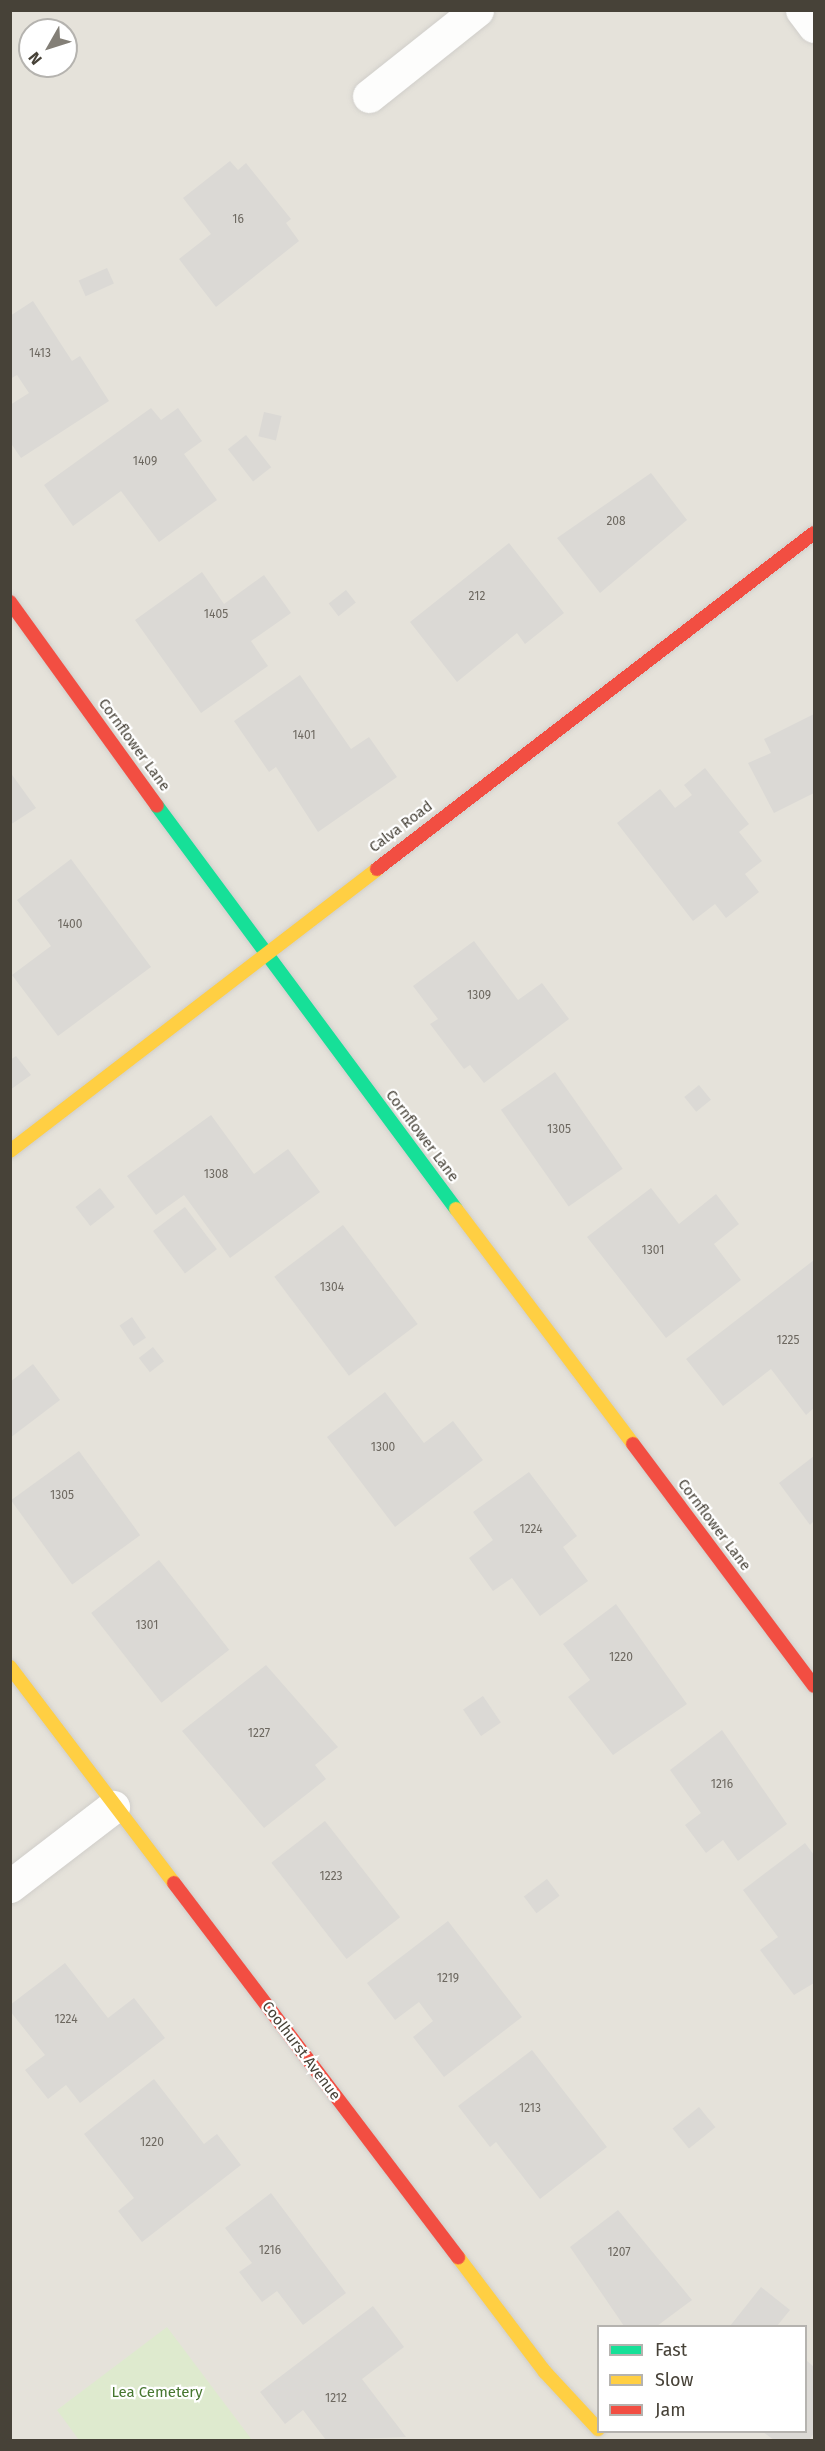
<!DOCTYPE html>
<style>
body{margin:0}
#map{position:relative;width:825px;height:2451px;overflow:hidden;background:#f2f0ec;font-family:"Fira Sans",sans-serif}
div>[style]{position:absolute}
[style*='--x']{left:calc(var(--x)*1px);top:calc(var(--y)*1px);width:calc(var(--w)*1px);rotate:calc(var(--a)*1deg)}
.residential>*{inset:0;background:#e5e2da}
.green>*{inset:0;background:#deeace}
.building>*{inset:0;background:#dbd9d5;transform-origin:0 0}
.roads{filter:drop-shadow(0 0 2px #d0ceca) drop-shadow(0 0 2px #d0ceca)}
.street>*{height:33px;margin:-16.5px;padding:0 16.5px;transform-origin:16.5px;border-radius:16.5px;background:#fdfdfc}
.fast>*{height:14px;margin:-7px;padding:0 7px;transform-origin:7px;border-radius:7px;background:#16e098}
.slow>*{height:14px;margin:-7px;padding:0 7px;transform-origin:7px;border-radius:7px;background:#ffcf43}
.jam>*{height:14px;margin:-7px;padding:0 7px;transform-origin:7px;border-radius:7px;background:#f24e42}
span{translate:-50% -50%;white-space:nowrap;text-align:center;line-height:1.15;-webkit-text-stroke:4.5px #fff;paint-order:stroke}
.number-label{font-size:12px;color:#6d6860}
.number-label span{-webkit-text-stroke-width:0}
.street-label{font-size:15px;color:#474238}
.park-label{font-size:15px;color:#46762f}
.frame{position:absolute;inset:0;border:12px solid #474238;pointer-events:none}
.legend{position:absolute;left:597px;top:2325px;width:210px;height:108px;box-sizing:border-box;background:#fff;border:2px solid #b5b3af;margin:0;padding:8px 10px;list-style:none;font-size:18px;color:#474238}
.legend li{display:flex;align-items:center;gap:12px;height:30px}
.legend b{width:30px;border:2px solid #b5b3af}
.north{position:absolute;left:18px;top:18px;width:60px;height:60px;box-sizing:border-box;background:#fff;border:2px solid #b5b3af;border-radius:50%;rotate:231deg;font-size:16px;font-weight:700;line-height:24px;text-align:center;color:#474238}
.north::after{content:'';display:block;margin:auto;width:21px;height:27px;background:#837f77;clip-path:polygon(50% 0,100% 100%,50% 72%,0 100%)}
</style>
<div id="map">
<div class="residential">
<div style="clip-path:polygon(evenodd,11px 11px,814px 11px,814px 2440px,11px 2440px,11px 11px,30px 30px,66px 30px,66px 66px,30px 66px,30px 30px,11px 11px,598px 2326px,806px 2326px,806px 2432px,598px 2432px,598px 2326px)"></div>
</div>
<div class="green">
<div style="clip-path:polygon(167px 2327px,252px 2440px,79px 2440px,57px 2410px)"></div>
</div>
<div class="building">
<div style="clip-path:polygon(230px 161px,238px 170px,246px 163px,291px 219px,286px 223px,299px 241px,216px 307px,179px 259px,211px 234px,183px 198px)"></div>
<div style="left:107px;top:268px;width:17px;height:31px;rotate:66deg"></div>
<div style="clip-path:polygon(33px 301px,72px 361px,80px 356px,109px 401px,21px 458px,10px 442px,10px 405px,29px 393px,17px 375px,10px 379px,10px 316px)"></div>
<div style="clip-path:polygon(151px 408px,161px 420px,178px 408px,202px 441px,184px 454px,217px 500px,159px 542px,121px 491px,73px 526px,44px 485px)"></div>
<div style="left:264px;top:412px;width:18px;height:25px;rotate:13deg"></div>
<div style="left:246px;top:435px;width:41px;height:23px;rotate:52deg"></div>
<div style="clip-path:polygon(651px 473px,687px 520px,600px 593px,557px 538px)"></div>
<div style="clip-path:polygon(509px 543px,564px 613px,525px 644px,517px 633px,457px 682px,410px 622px)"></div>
<div style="clip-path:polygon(202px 572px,224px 604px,264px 575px,291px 613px,251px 641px,268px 666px,201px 713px,135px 620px)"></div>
<div style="left:346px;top:590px;width:16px;height:22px;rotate:52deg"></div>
<div style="clip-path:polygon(300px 675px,351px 749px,369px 737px,397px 777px,318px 832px,276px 767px,269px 772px,234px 721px)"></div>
<div style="clip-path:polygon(814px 714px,814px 793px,774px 813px,748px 763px,771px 753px,764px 739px)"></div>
<div style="clip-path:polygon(705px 768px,749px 824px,739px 832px,762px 861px,745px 874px,759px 892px,726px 918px,715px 904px,693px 921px,617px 823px,660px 789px,675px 808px,692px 795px,684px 785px)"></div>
<div style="clip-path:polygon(10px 772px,36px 808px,10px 825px)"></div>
<div style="clip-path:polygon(71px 859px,151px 967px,58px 1036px,12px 975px,51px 946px,17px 900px)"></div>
<div style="clip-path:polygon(474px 941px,518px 1000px,542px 983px,569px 1019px,484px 1083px,470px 1065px,464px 1069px,430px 1024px,438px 1019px,413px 986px)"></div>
<div style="clip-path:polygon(16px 1056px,31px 1075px,10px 1090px,10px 1060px)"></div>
<div style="left:555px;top:1072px;width:118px;height:66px;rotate:55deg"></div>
<div style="left:699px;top:1085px;width:19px;height:19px;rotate:51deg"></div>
<div style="clip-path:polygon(211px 1115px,254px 1174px,288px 1149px,320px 1192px,230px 1258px,184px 1195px,156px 1215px,127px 1176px)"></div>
<div style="left:100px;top:1188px;width:24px;height:31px;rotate:52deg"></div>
<div style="clip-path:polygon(651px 1188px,679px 1224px,716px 1194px,739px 1224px,714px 1244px,741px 1280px,666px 1338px,587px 1237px)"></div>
<div style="left:185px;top:1207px;width:53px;height:40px;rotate:53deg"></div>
<div style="left:343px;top:1225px;width:124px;height:86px;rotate:53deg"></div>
<div style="clip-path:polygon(814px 1260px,814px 1408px,806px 1415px,771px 1369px,723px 1406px,686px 1359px)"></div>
<div style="left:132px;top:1317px;width:25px;height:15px;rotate:56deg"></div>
<div style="left:153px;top:1347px;width:18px;height:18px;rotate:52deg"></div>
<div style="clip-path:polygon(33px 1364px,60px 1400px,10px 1438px,10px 1382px)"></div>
<div style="clip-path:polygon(385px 1392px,424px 1443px,453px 1421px,483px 1460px,395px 1527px,327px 1437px)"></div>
<div style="left:79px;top:1451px;width:104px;height:84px;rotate:54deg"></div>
<div style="clip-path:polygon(814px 1456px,814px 1521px,810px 1525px,779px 1483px)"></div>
<div style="clip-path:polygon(529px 1472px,577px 1536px,563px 1547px,588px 1581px,540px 1616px,512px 1578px,493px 1591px,469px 1558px,493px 1540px,473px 1512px)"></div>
<div style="left:159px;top:1560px;width:114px;height:86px;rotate:52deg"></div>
<div style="clip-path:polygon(616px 1604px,687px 1704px,613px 1755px,568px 1697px,590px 1680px,563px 1644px)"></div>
<div style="clip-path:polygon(266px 1665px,338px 1747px,315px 1765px,326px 1779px,264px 1828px,182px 1731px)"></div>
<div style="left:483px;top:1696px;width:32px;height:24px;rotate:56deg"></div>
<div style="clip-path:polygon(722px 1730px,787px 1824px,738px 1861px,723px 1840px,706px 1853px,685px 1825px,701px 1813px,670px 1770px)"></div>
<div style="left:325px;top:1821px;width:122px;height:68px;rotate:52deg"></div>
<div style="clip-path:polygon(805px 1843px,814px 1855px,814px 1983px,794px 1995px,760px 1950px,778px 1937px,743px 1890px)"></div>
<div style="left:547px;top:1879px;width:21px;height:29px;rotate:53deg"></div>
<div style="clip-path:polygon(448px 1921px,522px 2017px,444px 2077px,413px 2037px,433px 2021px,419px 2002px,395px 2020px,367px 1983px)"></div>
<div style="clip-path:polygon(65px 1963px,108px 2018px,134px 1998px,165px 2038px,80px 2103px,66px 2085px,48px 2099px,25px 2070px,45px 2055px,10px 2011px,10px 2005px)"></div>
<div style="clip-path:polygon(532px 2050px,607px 2147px,540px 2199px,496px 2142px,490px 2147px,458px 2106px)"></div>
<div style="clip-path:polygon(154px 2079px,204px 2144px,217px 2134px,241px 2165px,142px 2242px,118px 2211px,134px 2198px,84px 2134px)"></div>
<div style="left:699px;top:2107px;width:26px;height:34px;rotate:51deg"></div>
<div style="clip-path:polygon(271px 2193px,346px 2293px,303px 2325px,277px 2291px,262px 2302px,239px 2272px,252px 2263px,225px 2228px)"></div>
<div style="clip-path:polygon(618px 2210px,692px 2300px,657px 2326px,624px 2326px,570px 2247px)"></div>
<div style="clip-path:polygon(761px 2287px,790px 2310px,777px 2326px,730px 2326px)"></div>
<div style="clip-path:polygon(373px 2306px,404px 2347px,362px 2379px,406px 2437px,326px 2440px,303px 2410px,285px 2424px,260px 2392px)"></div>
<div style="clip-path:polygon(806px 2360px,814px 2367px,814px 2433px,809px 2440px,774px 2440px,763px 2432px,806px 2432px)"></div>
</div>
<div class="roads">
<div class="street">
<div style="--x:802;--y:10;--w:20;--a:53"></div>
<div style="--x:369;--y:96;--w:138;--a:-38.5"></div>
<div style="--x:10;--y:1886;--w:130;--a:-37.5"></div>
</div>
<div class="fast">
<div style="--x:157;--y:806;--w:502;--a:53.43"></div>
</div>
<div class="slow">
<div style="--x:10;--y:1151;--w:463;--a:-37.5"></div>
<div style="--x:456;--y:1209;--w:294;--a:53"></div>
<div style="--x:10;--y:1667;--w:271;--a:52.8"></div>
<div style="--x:458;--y:2257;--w:144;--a:52.9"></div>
<div style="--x:545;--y:2372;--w:78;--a:47.1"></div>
</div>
<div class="jam">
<div style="--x:10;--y:602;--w:251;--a:54.2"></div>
<div style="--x:377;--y:869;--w:551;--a:-37.56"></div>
<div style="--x:633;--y:1444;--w:302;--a:53.2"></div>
<div style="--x:174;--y:1883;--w:470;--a:52.8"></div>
</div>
</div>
<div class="number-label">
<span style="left:238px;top:220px">16</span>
<span style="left:40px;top:354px">1413</span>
<span style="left:145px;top:462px">1409</span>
<span style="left:616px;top:522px">208</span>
<span style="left:477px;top:597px">212</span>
<span style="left:216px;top:615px">1405</span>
<span style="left:304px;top:736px">1401</span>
<span style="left:70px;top:925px">1400</span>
<span style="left:479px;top:996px">1309</span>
<span style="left:559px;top:1130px">1305</span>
<span style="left:216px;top:1175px">1308</span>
<span style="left:653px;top:1251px">1301</span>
<span style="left:332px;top:1288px">1304</span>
<span style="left:788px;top:1341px">1225</span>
<span style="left:383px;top:1448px">1300</span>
<span style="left:62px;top:1496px">1305</span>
<span style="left:531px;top:1530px">1224</span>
<span style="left:147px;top:1626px">1301</span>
<span style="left:621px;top:1658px">1220</span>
<span style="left:259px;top:1734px">1227</span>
<span style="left:722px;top:1785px">1216</span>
<span style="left:331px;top:1877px">1223</span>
<span style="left:448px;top:1979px">1219</span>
<span style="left:66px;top:2020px">1224</span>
<span style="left:530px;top:2109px">1213</span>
<span style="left:152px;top:2143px">1220</span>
<span style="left:270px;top:2251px">1216</span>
<span style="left:619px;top:2253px">1207</span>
<span style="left:336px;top:2399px">1212</span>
</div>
<div class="street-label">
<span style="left:134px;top:745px;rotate:54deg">Cornflower Lane</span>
<span style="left:401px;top:827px;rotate:-37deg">Calva Road</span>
<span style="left:422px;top:1136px;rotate:53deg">Cornflower Lane</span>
<span style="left:714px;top:1525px;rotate:53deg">Cornflower Lane</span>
<span style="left:301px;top:2051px;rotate:53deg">Coolhurst Avenue</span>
</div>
<div class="park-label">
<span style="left:157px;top:2393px">Lea Cemetery</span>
</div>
<div class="frame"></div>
<ul class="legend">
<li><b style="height:8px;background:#16e098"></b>Fast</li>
<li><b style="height:8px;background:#ffcf43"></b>Slow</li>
<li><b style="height:8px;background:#f24e42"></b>Jam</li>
</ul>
<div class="north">N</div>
</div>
